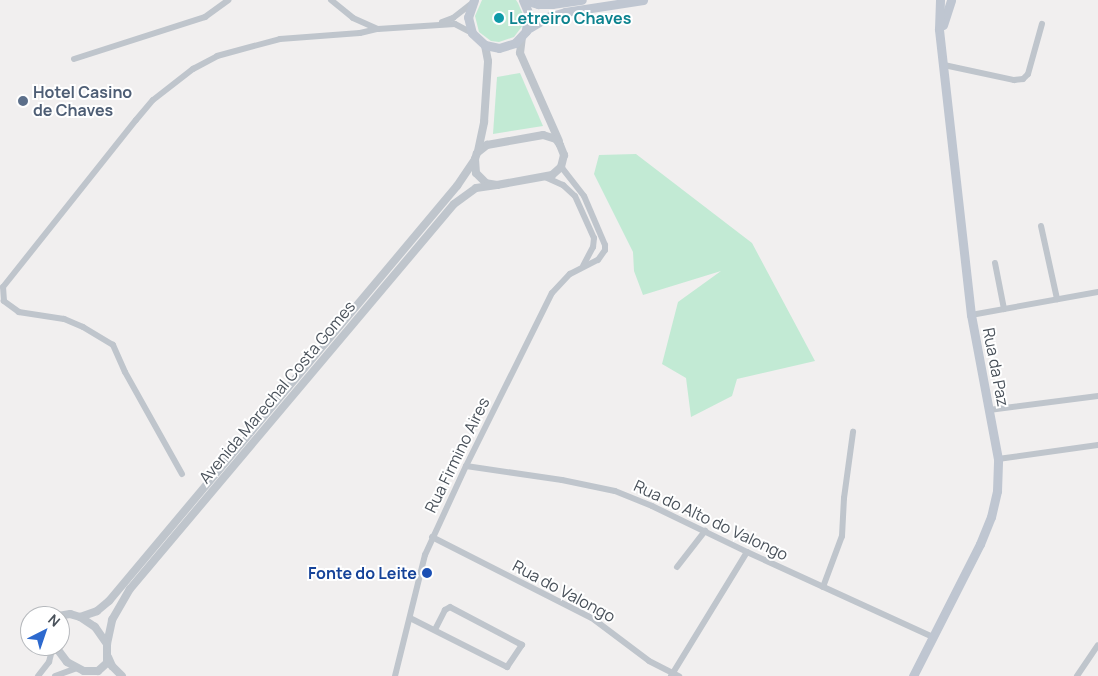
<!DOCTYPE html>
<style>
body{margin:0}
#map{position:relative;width:1098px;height:676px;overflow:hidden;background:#f1efef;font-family:Manrope,sans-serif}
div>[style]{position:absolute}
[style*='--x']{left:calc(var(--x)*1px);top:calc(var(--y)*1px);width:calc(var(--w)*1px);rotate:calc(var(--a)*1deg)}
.green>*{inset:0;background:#c2ead4}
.minor>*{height:6px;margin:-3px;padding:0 3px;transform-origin:3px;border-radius:3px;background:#bfc5cc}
.tertiary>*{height:8px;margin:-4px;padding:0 4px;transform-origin:4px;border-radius:4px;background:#bfc5cc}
.secondary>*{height:9px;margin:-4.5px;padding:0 4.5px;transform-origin:4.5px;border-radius:4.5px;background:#bfc6d1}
.dots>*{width:14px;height:14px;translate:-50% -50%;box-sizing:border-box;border:2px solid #fff;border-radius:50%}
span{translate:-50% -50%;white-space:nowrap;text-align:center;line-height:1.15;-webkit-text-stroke:4px #fff;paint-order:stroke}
.culture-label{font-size:16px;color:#0d838f;font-weight:700}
.left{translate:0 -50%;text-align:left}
.service-label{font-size:16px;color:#4e5e75;font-weight:700}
.street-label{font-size:16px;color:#49515a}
.transit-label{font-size:16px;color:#164399;font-weight:700}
.right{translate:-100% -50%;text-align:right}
.north{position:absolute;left:20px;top:606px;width:50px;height:50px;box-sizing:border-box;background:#fff;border:1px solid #b6b9bd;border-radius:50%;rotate:41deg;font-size:14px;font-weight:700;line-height:20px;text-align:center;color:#49515a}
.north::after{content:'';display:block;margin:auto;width:18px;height:22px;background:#2d69ce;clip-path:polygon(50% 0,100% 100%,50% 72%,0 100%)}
</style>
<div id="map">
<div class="green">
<div style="clip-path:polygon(482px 0,516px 0,518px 3px,524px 17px,523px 25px,514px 37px,499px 42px,491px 41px,479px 32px,475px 16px)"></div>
<div style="clip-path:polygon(520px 73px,543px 126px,493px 134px,497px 77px)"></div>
<div style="clip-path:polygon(636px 154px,752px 243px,815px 361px,737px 379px,732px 396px,691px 417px,686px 378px,662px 364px,678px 302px,721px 271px,643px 295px,634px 271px,633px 252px,594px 174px,599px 155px)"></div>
</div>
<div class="minor">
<div style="--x:331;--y:0;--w:28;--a:39"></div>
<div style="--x:353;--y:18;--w:27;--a:24"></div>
<div style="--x:378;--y:29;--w:77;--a:-3.7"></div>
<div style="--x:455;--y:24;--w:19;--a:28"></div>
<div style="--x:442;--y:22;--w:12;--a:-20"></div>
<div style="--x:453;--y:18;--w:23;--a:-38"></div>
<div style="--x:74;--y:59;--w:138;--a:-17.8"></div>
<div style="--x:205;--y:17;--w:29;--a:-36"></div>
<div style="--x:944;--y:65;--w:72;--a:12.1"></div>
<div style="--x:1014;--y:80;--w:9;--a:-6"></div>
<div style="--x:1023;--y:79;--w:7;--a:-45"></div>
<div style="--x:1028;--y:74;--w:52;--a:-74.4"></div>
<div style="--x:545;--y:177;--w:20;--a:24"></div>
<div style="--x:563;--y:185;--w:16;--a:43"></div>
<div style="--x:575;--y:196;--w:46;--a:65.7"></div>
<div style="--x:594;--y:238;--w:9;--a:96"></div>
<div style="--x:593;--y:247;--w:21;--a:118"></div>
<div style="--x:1041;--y:226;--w:75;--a:77.6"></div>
<div style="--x:995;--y:263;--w:47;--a:78.9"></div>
<div style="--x:971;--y:315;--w:129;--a:-10.3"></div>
<div style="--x:989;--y:410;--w:110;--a:-7.3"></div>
<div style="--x:998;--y:459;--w:101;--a:-8"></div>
<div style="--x:466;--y:466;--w:97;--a:8.3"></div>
<div style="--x:562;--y:480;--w:54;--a:11.7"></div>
<div style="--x:615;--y:491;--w:40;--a:22"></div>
<div style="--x:652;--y:506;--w:106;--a:25.8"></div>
<div style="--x:747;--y:552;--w:205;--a:24.6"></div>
<div style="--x:182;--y:474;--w:117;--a:-119.2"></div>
<div style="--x:125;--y:372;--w:30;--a:-114"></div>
<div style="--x:113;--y:345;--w:35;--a:-149"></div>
<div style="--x:83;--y:327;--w:21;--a:-157"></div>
<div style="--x:64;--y:319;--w:46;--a:-171.2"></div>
<div style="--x:19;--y:312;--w:19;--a:-144"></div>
<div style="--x:4;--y:301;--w:14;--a:-94"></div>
<div style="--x:3;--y:287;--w:213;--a:-51.5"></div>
<div style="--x:136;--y:120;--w:26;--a:-50"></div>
<div style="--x:153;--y:100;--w:51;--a:-37.8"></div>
<div style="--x:193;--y:69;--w:27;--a:-28"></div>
<div style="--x:217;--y:56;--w:65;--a:-15.1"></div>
<div style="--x:280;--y:39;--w:80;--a:-4.3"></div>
<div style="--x:360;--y:33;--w:18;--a:-13"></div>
<div style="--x:432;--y:537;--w:179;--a:26.9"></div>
<div style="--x:592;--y:618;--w:71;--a:37"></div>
<div style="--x:649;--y:661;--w:34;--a:27"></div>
<div style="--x:677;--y:567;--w:46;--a:-52.1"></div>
<div style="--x:823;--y:587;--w:54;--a:-69.6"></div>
<div style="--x:842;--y:536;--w:38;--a:-87"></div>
<div style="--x:844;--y:498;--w:67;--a:-82.2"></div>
<div style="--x:410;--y:618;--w:109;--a:26.8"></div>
<div style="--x:507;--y:667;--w:27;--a:-56"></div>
<div style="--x:522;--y:645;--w:81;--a:-152.2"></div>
<div style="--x:450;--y:607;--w:6;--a:149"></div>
<div style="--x:445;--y:610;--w:22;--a:117"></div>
<div style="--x:38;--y:676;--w:18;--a:-52"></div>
<div style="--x:49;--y:662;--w:16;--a:-76"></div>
<div style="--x:55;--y:676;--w:23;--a:-20"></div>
<div style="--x:395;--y:676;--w:125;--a:-76.1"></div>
<div style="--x:425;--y:555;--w:98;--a:-65.3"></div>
<div style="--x:466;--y:466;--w:193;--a:-63.6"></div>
<div style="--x:552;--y:293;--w:26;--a:-47"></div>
<div style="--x:570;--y:274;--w:31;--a:-27"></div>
<div style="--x:598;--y:260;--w:12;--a:-55"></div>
<div style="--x:605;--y:250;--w:5;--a:-90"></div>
<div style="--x:605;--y:245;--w:53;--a:-113.2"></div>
<div style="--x:584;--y:196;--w:37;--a:-128"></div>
<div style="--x:671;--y:676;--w:145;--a:-58.5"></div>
<div style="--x:1077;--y:676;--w:37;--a:-56"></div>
</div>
<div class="tertiary">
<div style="--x:522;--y:37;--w:16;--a:97"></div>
<div style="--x:520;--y:53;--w:96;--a:66.1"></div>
<div style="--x:543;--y:135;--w:14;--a:17"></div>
<div style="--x:556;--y:139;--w:7;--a:56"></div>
<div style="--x:560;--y:145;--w:11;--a:68"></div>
<div style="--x:564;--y:155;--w:12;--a:104"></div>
<div style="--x:561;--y:167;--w:12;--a:138"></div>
<div style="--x:552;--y:175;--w:56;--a:169.7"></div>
<div style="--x:497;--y:185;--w:11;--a:-170"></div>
<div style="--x:486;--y:183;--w:14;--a:-135"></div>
<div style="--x:476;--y:173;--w:14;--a:-94"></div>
<div style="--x:475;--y:159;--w:6;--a:-72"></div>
<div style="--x:477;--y:153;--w:13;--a:-39"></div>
<div style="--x:487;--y:145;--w:57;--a:-10.1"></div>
<div style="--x:478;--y:151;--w:30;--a:-78"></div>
<div style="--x:484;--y:122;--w:61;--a:-86.2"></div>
<div style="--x:488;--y:61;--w:16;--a:-101"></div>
<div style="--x:80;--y:617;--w:18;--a:-19"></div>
<div style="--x:97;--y:611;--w:16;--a:-40"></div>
<div style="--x:109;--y:601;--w:542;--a:-50.02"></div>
<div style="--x:457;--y:186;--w:32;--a:-56"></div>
<div style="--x:107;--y:644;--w:25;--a:-78"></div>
<div style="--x:112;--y:620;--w:36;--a:-60"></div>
<div style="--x:130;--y:589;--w:503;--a:-49.92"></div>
<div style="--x:454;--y:204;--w:27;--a:-36"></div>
<div style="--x:476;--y:188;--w:21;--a:-8"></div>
<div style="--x:55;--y:646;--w:20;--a:53"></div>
<div style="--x:67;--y:662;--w:19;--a:28"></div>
<div style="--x:84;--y:671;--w:14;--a:0"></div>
<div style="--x:98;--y:671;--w:12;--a:-42"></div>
<div style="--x:107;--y:663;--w:19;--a:-90"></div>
<div style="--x:107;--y:644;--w:21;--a:-125"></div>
<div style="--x:95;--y:627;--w:18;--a:-146"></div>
<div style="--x:80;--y:617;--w:10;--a:-163"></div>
<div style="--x:70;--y:614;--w:12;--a:171"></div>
<div style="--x:108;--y:657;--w:10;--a:66"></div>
<div style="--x:112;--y:666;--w:14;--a:45"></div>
</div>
<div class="secondary">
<div style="--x:474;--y:0;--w:18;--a:109"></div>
<div style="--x:468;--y:17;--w:16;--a:76"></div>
<div style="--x:472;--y:33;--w:18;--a:43"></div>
<div style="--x:485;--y:45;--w:14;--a:12"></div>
<div style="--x:499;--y:48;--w:17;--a:-17"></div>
<div style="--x:515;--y:43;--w:16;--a:-47"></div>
<div style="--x:526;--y:31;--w:19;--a:-84"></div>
<div style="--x:528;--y:12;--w:13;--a:-113"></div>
<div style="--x:524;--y:0;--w:15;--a:16"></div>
<div style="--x:538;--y:4;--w:14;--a:0"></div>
<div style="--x:552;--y:4;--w:30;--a:-8"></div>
<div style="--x:943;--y:25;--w:26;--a:-72"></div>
<div style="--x:526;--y:30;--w:26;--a:-31"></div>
<div style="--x:548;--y:17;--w:18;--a:-16"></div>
<div style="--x:565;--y:12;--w:79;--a:-8.7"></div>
<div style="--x:913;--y:676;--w:148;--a:-63.1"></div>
<div style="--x:980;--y:544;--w:29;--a:-68"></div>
<div style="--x:991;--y:517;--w:27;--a:-77"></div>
<div style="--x:997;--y:491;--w:32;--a:-88"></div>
<div style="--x:998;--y:459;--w:147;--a:-100.6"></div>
<div style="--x:971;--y:315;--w:288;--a:-96.4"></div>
<div style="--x:939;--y:29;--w:29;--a:-88"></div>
</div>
<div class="dots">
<div style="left:499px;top:18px;background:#0f9aa8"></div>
<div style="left:23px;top:101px;background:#5c6f8a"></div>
<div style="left:427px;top:573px;background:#1a4fb4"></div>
</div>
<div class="culture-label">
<span class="left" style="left:509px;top:18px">Letreiro Chaves</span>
</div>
<div class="service-label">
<span class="left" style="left:33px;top:101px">Hotel Casino<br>de Chaves</span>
</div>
<div class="street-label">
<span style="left:996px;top:367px;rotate:79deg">Rua da Paz</span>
<span style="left:277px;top:392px;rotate:-50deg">Avenida Marechal Costa Gomes</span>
<span style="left:457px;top:455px;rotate:-64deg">Rua Firmino Aires</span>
<span style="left:711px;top:520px;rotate:25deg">Rua do Alto do Valongo</span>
<span style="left:564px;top:591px;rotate:28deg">Rua do Valongo</span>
</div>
<div class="transit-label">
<span class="right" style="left:417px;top:573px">Fonte do Leite</span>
</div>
<div class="north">N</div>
</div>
